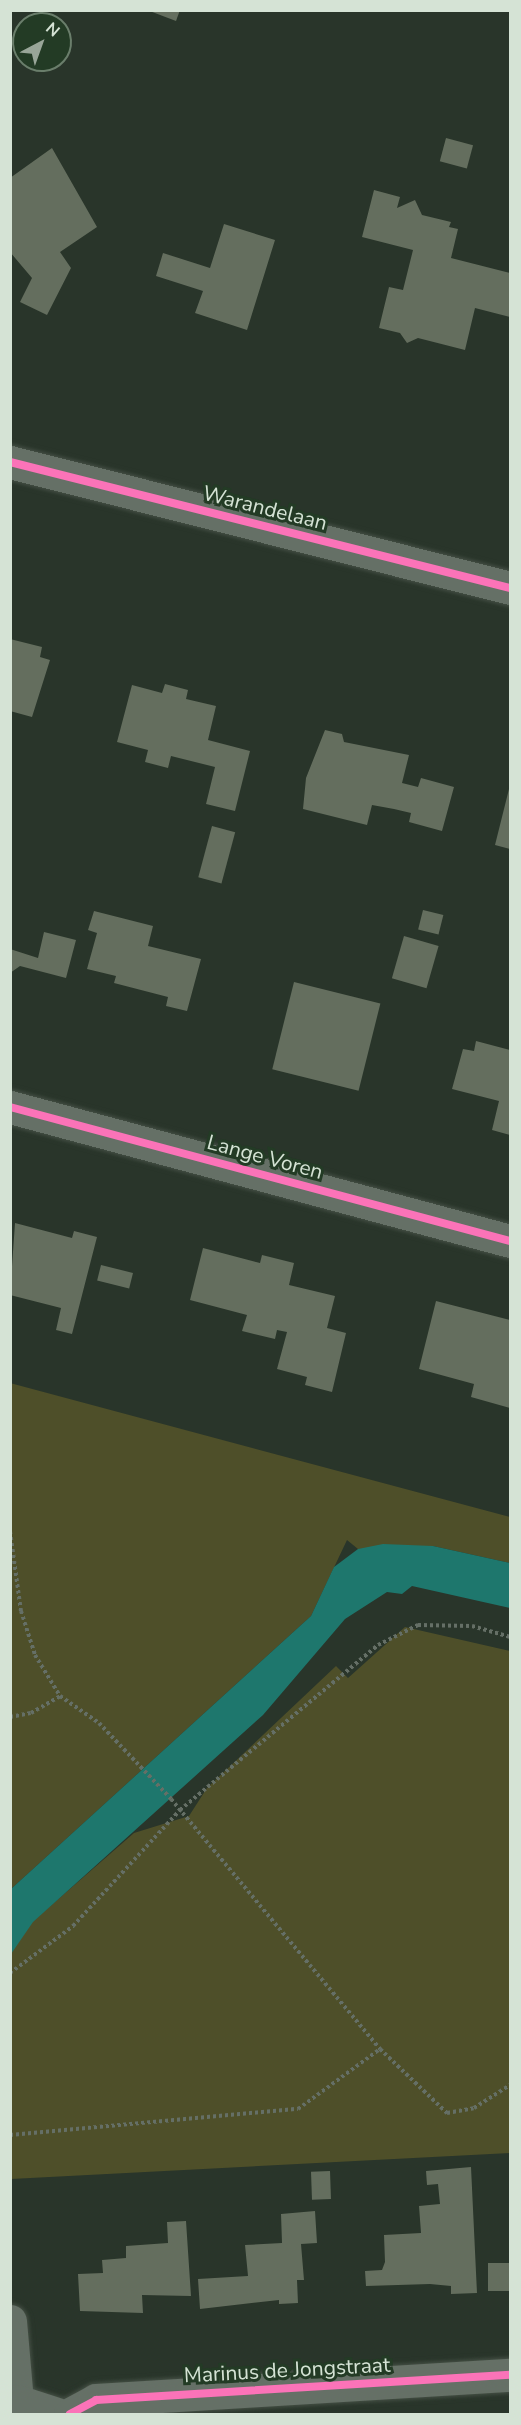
<!DOCTYPE html>
<style>
body{margin:0}
#map{position:relative;width:521px;height:2425px;overflow:hidden;background:#29352a;font-family:"Nunito Sans",sans-serif}
div>[style]{position:absolute}
[style*='--x']{left:calc(var(--x)*1px);top:calc(var(--y)*1px);width:calc(var(--w)*1px);rotate:calc(var(--a)*1deg)}
.green>*{inset:0;background:#4e4f29}
.water>*{inset:0;background:#1e776d}
.building>*{inset:0;background:#646e5e;transform-origin:0 0}
.path>*{height:4px;margin-top:-2px;transform-origin:0;background:repeating-linear-gradient(90deg,#656f66 0 3px,transparent 0 6px)}
.roads{filter:drop-shadow(0 0 2px #455045) drop-shadow(0 0 2px #455045)}
.minor>*{height:33px;margin:-16.5px;padding:0 16.5px;transform-origin:16.5px;border-radius:16.5px;background:#657066}
.tertiary>*{height:33px;margin:-16.5px;padding:0 16.5px;transform-origin:16.5px;border-radius:16.5px;background:#657066}
.cycleway>*{height:8px;margin:-4px;padding:0 4px;transform-origin:4px;border-radius:4px;background:#fb73b8}
span{translate:-50% -50%;white-space:nowrap;text-align:center;line-height:1.15;-webkit-text-stroke:6px #233b25;paint-order:stroke}
.street-label{font-size:21px;color:#d5e3d5}
.frame{position:absolute;inset:0;border:12px solid #d5e3d5;pointer-events:none}
.north{position:absolute;left:12px;top:12px;width:60px;height:60px;box-sizing:border-box;background:#233b25;border:2px solid #6a7e6b;border-radius:50%;rotate:41deg;font-size:16px;font-weight:700;line-height:24px;text-align:center;color:#d5e3d5}
.north::after{content:'';display:block;margin:auto;width:21px;height:27px;background:#99a699;clip-path:polygon(50% 0,100% 100%,50% 72%,0 100%)}
</style>
<div id="map">
<div class="green">
<div style="clip-path:polygon(10px 1383px,510px 1517px,510px 1563px,433px 1546px,358px 1549px,347px 1540px,311px 1616px,11px 1889px)"></div>
<div style="clip-path:polygon(405px 1627px,510px 1651px,510px 2153px,11px 2179px,11px 1952px,32px 1922px,134px 1833px,189px 1816px,207px 1788px,336px 1666px,348px 1678px)"></div>
</div>
<div class="water">
<div style="clip-path:polygon(383px 1544px,433px 1546px,510px 1563px,510px 1608px,412px 1586px,402px 1594px,387px 1592px,345px 1619px,263px 1715px,33px 1922px,11px 1954px,11px 1889px,311px 1616px,334px 1567px,358px 1549px)"></div>
</div>
<div class="building">
<div style="clip-path:polygon(147px 10px,180px 10px,176px 21px)"></div>
<div style="left:446px;top:138px;width:28px;height:24px;rotate:15deg"></div>
<div style="clip-path:polygon(52px 148px,97px 227px,60px 252px,71px 268px,47px 315px,20px 302px,32px 278px,10px 252px,10px 178px)"></div>
<div style="clip-path:polygon(374px 190px,400px 197px,397px 208px,415px 200px,422px 215px,451px 222px,449px 227px,458px 229px,451px 258px,510px 273px,510px 317px,475px 308px,465px 350px,418px 338px,407px 343px,400px 333px,379px 328px,389px 287px,403px 290px,413px 250px,362px 237px)"></div>
<div style="clip-path:polygon(224px 224px,275px 240px,247px 330px,195px 313px,203px 291px,156px 276px,163px 253px,210px 268px)"></div>
<div style="clip-path:polygon(10px 639px,42px 647px,40px 657px,50px 660px,32px 717px,10px 711px)"></div>
<div style="clip-path:polygon(165px 684px,188px 690px,186px 699px,216px 706px,208px 740px,250px 751px,235px 811px,206px 804px,215px 767px,171px 756px,168px 768px,145px 762px,148px 750px,117px 742px,132px 685px,162px 693px)"></div>
<div style="clip-path:polygon(325px 730px,342px 734px,344px 742px,409px 755px,402px 783px,418px 787px,421px 778px,454px 787px,442px 831px,409px 822px,411px 813px,394px 809px,372px 805px,367px 825px,303px 809px,306px 778px)"></div>
<div style="clip-path:polygon(510px 785px,510px 849px,495px 845px)"></div>
<div style="left:212px;top:826px;width:24px;height:53px;rotate:15deg"></div>
<div style="left:423px;top:910px;width:21px;height:20px;rotate:14deg"></div>
<div style="clip-path:polygon(94px 911px,153px 926px,148px 946px,201px 959px,187px 1011px,166px 1006px,168px 997px,114px 983px,116px 976px,87px 969px,97px 933px,88px 930px)"></div>
<div style="clip-path:polygon(44px 932px,76px 940px,66px 978px,20px 966px,10px 973px,10px 949px,38px 958px)"></div>
<div style="left:404px;top:936px;width:36px;height:44px;rotate:16deg"></div>
<div style="left:294px;top:982px;width:89px;height:90px;rotate:14deg"></div>
<div style="clip-path:polygon(476px 1041px,510px 1050px,510px 1135px,492px 1130px,499px 1101px,452px 1089px,463px 1049px,474px 1051px)"></div>
<div style="clip-path:polygon(15px 1223px,72px 1238px,74px 1231px,97px 1237px,72px 1334px,56px 1330px,61px 1308px,10px 1295px)"></div>
<div style="clip-path:polygon(203px 1248px,260px 1263px,262px 1255px,294px 1263px,289px 1285px,335px 1296px,327px 1328px,346px 1333px,332px 1392px,305px 1385px,307px 1377px,277px 1369px,287px 1332px,277px 1330px,275px 1339px,242px 1331px,247px 1315px,190px 1300px)"></div>
<div style="left:101px;top:1265px;width:33px;height:16px;rotate:14deg"></div>
<div style="clip-path:polygon(436px 1301px,510px 1320px,510px 1408px,471px 1397px,474px 1384px,419px 1369px)"></div>
<div style="clip-path:polygon(471px 2167px,477px 2293px,451px 2294px,451px 2286px,430px 2284px,366px 2286px,365px 2271px,382px 2270px,385px 2262px,384px 2235px,421px 2233px,419px 2206px,440px 2204px,438px 2184px,427px 2185px,426px 2171px)"></div>
<div style="left:330px;top:2171px;width:28px;height:19px;rotate:88deg"></div>
<div style="clip-path:polygon(315px 2211px,317px 2243px,301px 2244px,304px 2280px,297px 2280px,298px 2303px,279px 2304px,279px 2300px,200px 2309px,198px 2279px,248px 2276px,245px 2245px,282px 2243px,281px 2214px)"></div>
<div style="clip-path:polygon(186px 2221px,191px 2296px,142px 2295px,143px 2313px,80px 2311px,78px 2274px,103px 2273px,102px 2260px,126px 2258px,126px 2246px,168px 2243px,167px 2222px)"></div>
<div style="left:510px;top:2263px;width:28px;height:22px;rotate:90deg"></div>
</div>
<div class="path">
<div style="--x:10;--y:1531;--w:81;--a:82.2"></div>
<div style="--x:21;--y:1611;--w:46;--a:72.3"></div>
<div style="--x:35;--y:1655;--w:48;--a:58.6"></div>
<div style="--x:10;--y:1717;--w:21;--a:-11"></div>
<div style="--x:31;--y:1713;--w:34;--a:-30"></div>
<div style="--x:60;--y:1696;--w:47;--a:34.7"></div>
<div style="--x:99;--y:1723;--w:105;--a:46.5"></div>
<div style="--x:171;--y:1799;--w:326;--a:50.1"></div>
<div style="--x:10;--y:1973;--w:79;--a:-36.7"></div>
<div style="--x:73;--y:1926;--w:158;--a:-47.3"></div>
<div style="--x:180;--y:1810;--w:258;--a:-39.8"></div>
<div style="--x:378;--y:1645;--w:45;--a:-26.6"></div>
<div style="--x:418;--y:1625;--w:54;--a:1.1"></div>
<div style="--x:472;--y:1626;--w:40;--a:16"></div>
<div style="--x:10;--y:2135;--w:289;--a:-5.2"></div>
<div style="--x:298;--y:2109;--w:102;--a:-36.2"></div>
<div style="--x:380;--y:2049;--w:93;--a:43.7"></div>
<div style="--x:447;--y:2113;--w:27;--a:-10"></div>
<div style="--x:474;--y:2108;--w:43;--a:-32.6"></div>
</div>
<div class="roads">
<div class="minor">
<div style="--x:10;--y:1107;--w:518;--a:15"></div>
<div style="--x:10;--y:2321;--w:80;--a:85"></div>
<div style="--x:17;--y:2401;--w:42;--a:18"></div>
<div style="--x:70;--y:2414;--w:30;--a:-28"></div>
<div style="--x:96;--y:2400;--w:415;--a:-3.5"></div>
</div>
<div class="tertiary">
<div style="--x:10;--y:462;--w:516;--a:14.14"></div>
</div>
</div>
<div class="cycleway">
<div style="--x:10;--y:462;--w:516;--a:14.14"></div>
<div style="--x:10;--y:1107;--w:518;--a:15"></div>
<div style="--x:70;--y:2414;--w:30;--a:-28"></div>
<div style="--x:96;--y:2400;--w:415;--a:-3.5"></div>
</div>
<div class="street-label">
<span style="left:265px;top:508px;rotate:14deg">Warandelaan</span>
<span style="left:265px;top:1157px;rotate:15deg">Lange Voren</span>
<span style="left:287px;top:2370px;rotate:-3deg">Marinus de Jongstraat</span>
</div>
<div class="frame"></div>
<div class="north">N</div>
</div>
